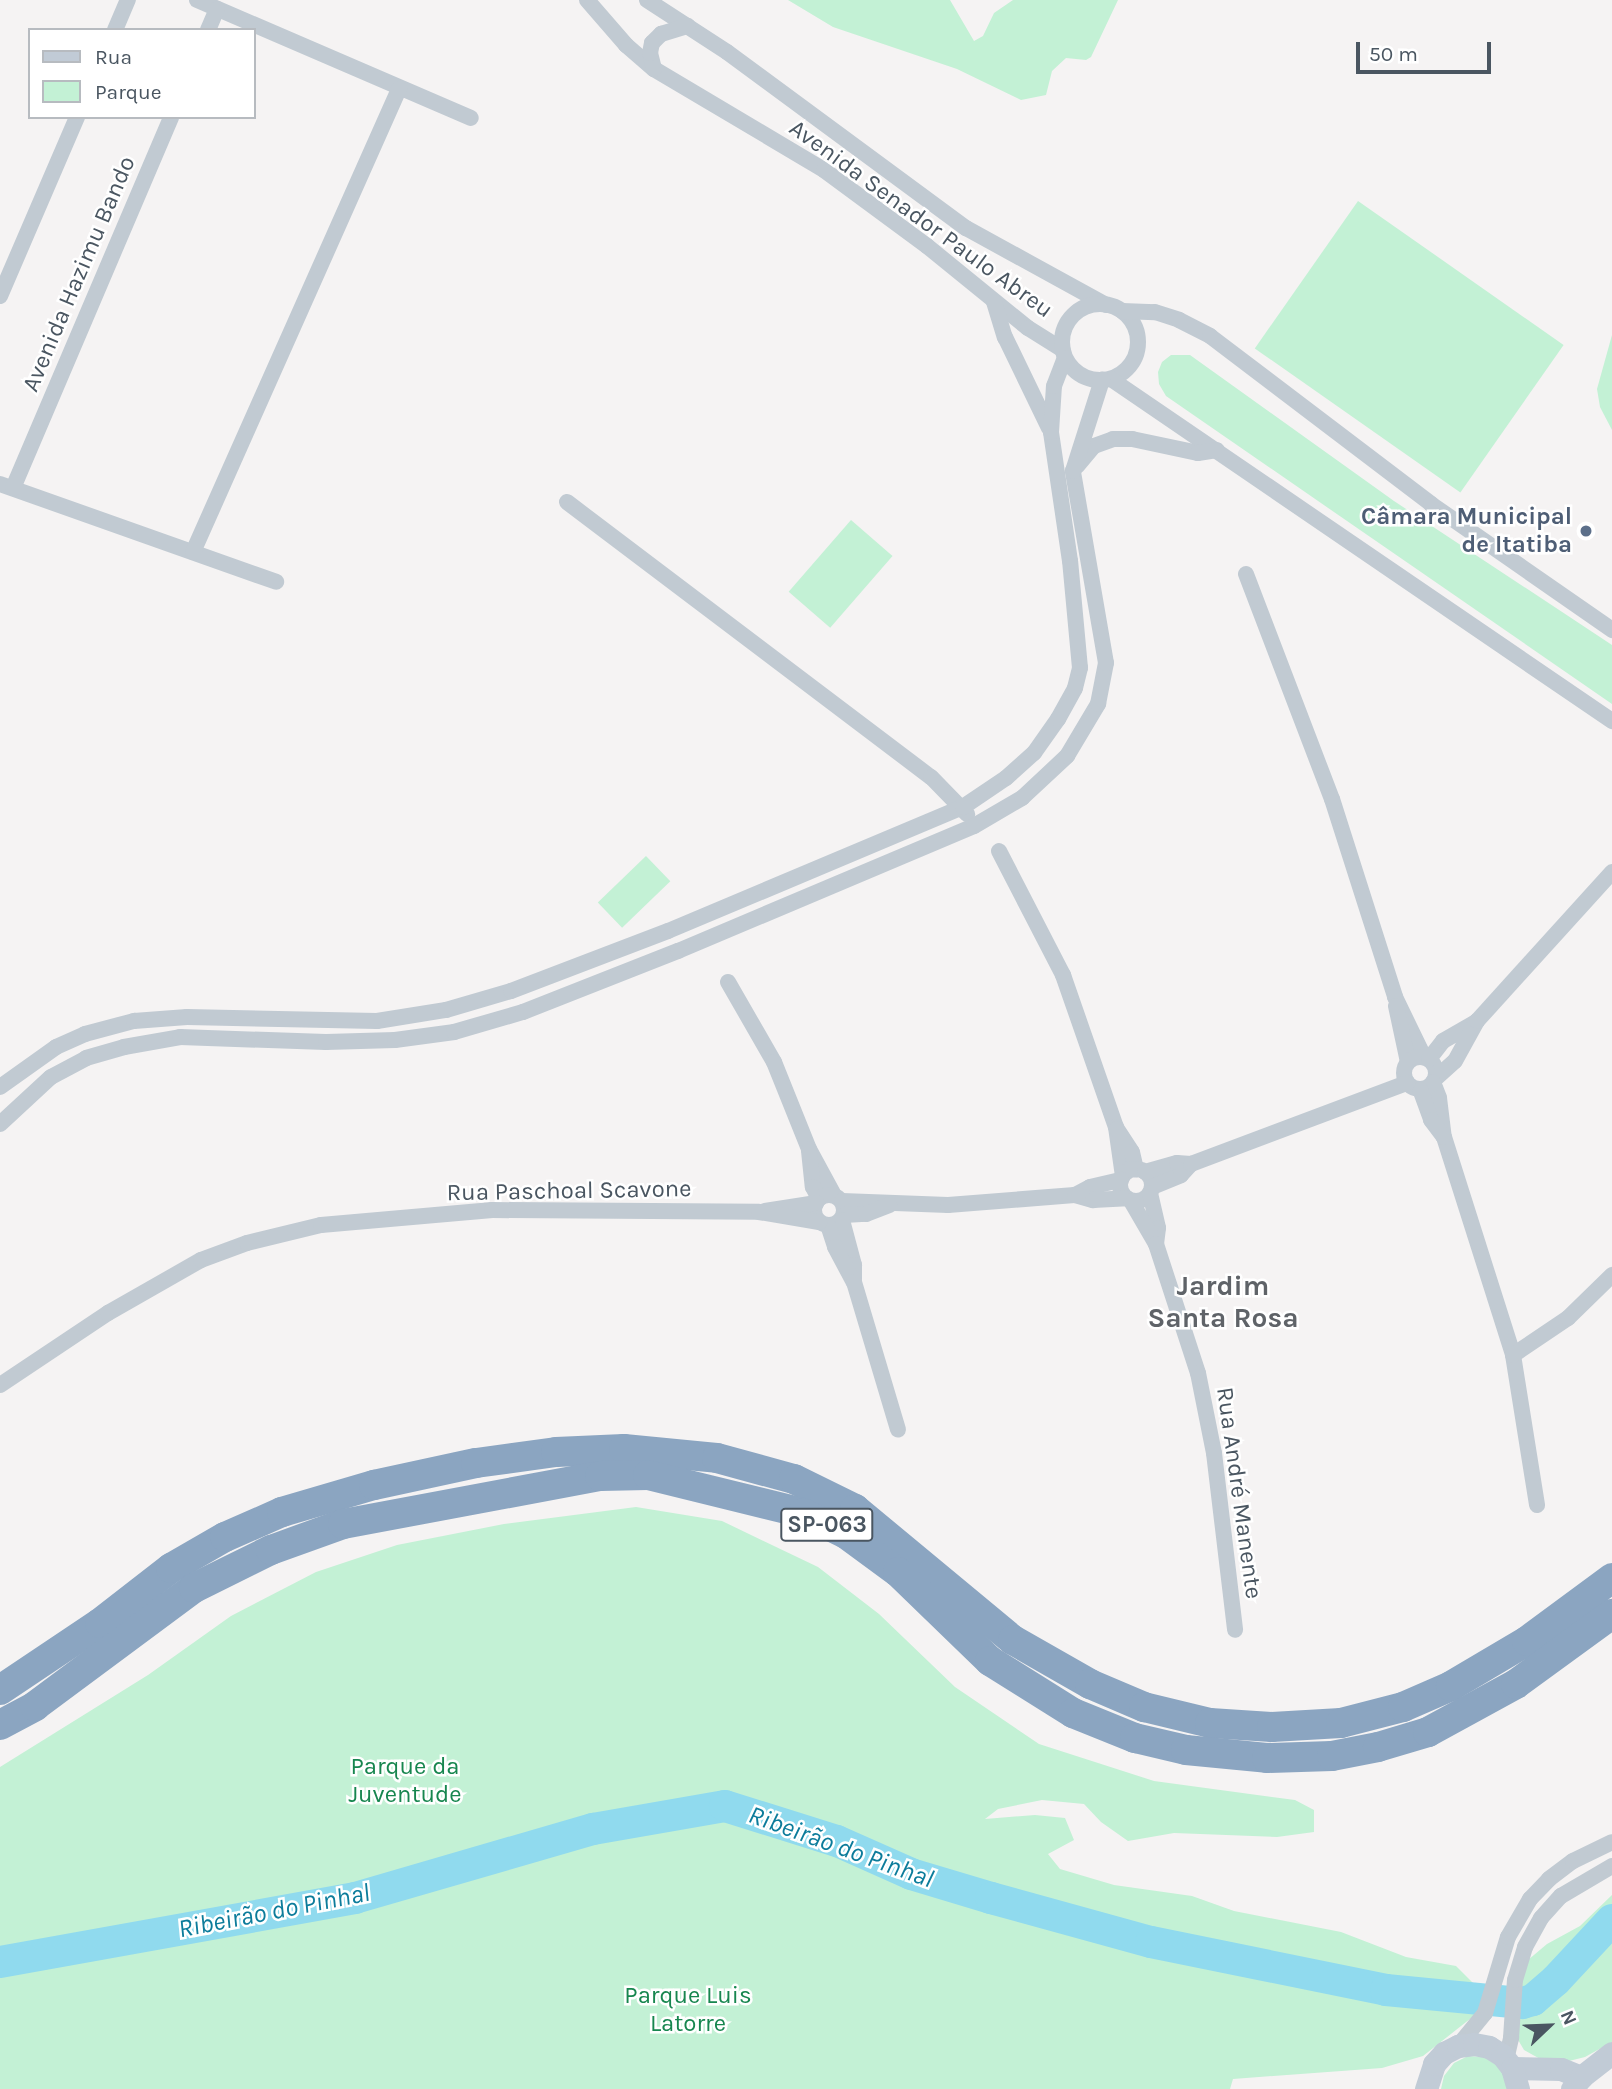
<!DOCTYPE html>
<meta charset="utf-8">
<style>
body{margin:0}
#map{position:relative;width:1612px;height:2089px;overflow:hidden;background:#f5f3f3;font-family:Karla,sans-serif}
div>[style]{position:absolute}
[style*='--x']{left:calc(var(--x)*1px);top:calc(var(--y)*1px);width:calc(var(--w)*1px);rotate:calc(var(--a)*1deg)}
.green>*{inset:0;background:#c3f1d5;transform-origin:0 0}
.river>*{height:32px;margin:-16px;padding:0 16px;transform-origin:16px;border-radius:16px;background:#90daee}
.street>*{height:16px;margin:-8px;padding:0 8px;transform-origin:8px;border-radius:8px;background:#c1cad2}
.street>.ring{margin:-8px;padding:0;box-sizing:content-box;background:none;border:16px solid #c1cad2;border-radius:50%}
.secondary>*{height:23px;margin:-11.5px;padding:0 11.5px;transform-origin:11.5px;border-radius:11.5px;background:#c1cbd6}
.highway>*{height:30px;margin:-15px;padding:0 15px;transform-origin:15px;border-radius:15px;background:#8ba5c1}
.dots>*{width:19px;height:19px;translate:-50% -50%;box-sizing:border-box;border:4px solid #fff;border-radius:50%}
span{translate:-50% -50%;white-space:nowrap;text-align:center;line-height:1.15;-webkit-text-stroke:5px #fff;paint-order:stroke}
.shield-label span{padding:2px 5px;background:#fff;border:2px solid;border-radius:5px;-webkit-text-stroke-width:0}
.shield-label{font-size:23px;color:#4a5661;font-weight:700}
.street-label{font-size:24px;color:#4a5661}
.service-label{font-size:24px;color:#4e5e75;font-weight:700}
.right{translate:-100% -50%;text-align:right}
.park-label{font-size:24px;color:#17864f}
.water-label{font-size:26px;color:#0c7c9b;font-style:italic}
.quarter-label{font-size:28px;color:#5f6368;font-weight:700}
.legend{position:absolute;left:28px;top:28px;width:228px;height:91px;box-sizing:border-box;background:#fff;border:2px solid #b7bbc0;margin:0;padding:9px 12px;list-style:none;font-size:21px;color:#4a5661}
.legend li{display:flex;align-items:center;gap:14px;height:35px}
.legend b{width:35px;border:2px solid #b7bbc0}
.north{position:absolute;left:1514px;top:1991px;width:70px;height:70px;-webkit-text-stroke:5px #fff;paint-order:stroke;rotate:67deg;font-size:19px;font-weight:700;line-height:28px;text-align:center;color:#4a5661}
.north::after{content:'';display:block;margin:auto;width:24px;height:32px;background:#4a5661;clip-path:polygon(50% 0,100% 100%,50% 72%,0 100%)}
.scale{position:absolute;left:1356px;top:42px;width:135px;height:32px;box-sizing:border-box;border:4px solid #4a5661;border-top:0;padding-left:9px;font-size:21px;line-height:24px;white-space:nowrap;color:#4a5661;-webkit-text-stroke:5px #fff;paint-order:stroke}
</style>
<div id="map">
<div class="green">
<div style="clip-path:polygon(788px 0,950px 0,974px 41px,983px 36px,994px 13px,1013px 0,1118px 0,1091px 57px,1086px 60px,1066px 58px,1052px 71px,1046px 95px,1021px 100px,957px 69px,833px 27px)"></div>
<div style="left:1358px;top:201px;width:251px;height:180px;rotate:35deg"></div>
<div style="clip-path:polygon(1612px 335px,1612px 430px,1600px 407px,1597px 389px)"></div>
<div style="clip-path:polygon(1171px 355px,1190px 355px,1394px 501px,1612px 645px,1612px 704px,1166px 396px,1159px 384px,1158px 372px,1162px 362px)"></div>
<div style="left:851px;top:520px;width:55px;height:95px;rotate:41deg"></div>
<div style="left:646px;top:856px;width:35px;height:67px;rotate:46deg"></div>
<div style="clip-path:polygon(636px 1507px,722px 1521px,818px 1567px,879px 1614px,955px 1687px,1039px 1744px,1154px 1781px,1295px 1800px,1314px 1810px,1314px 1832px,1277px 1837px,1174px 1833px,1128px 1841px,1101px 1822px,1084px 1804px,1042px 1800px,998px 1809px,985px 1819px,1035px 1815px,1065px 1818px,1074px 1840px,1048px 1854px,1060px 1869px,1114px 1885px,1192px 1896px,1234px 1911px,1341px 1932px,1406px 1957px,1456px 1966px,1474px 1984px,1475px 2015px,1423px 2056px,1382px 2068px,1233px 2079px,1230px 2089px,0 2089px,0 1767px,148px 1675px,231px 1616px,316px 1572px,397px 1545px,504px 1524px)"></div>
<div style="clip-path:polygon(1612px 1895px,1612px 2042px,1585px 2057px,1561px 2063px,1542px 2060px,1524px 2050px,1517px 2038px,1519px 1981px,1528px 1960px,1547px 1944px,1580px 1926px)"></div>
<div style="clip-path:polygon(1468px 2056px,1484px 2057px,1498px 2066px,1506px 2079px,1507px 2089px,1441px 2089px,1444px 2076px,1454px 2063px)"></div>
</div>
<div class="river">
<div style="--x:0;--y:1962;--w:361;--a:-10.2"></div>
<div style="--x:355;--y:1898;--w:248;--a:-16.2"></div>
<div style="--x:593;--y:1829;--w:134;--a:-9.9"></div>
<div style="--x:725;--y:1806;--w:117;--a:17.4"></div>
<div style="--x:837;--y:1841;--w:81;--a:24"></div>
<div style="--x:911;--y:1874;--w:84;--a:16.7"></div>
<div style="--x:991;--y:1898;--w:166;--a:15.4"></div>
<div style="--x:1151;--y:1942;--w:240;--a:11.5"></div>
<div style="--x:1386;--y:1990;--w:137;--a:5.5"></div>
<div style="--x:1522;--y:2003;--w:11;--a:-15"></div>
<div style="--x:1533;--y:2000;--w:30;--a:-41"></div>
<div style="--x:1556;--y:1980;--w:82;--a:-47"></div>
</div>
<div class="street">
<div style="--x:197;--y:0;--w:298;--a:23.3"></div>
<div style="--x:587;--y:0;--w:60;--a:49.1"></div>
<div style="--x:626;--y:45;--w:37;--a:41"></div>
<div style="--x:654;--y:69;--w:198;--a:30.7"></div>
<div style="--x:824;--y:170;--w:128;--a:36.4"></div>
<div style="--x:927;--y:246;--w:130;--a:39.1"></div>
<div style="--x:1028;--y:328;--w:41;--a:32.2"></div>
<div style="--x:647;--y:0;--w:95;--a:33"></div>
<div style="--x:727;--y:52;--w:297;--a:36.4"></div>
<div style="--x:966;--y:228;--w:160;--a:28.8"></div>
<div style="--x:115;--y:30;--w:33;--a:-67"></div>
<div style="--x:208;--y:30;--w:23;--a:-67"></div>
<div style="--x:654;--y:69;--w:16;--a:-104"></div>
<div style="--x:650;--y:53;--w:10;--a:-79"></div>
<div style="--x:652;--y:43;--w:13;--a:-45"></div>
<div style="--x:661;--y:34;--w:28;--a:-17"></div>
<div style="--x:0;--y:296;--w:195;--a:-66.7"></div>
<div style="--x:994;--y:302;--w:37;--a:73"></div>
<div style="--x:1005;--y:337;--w:101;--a:64.2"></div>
<div class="ring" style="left:1062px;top:304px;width:60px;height:60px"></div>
<div style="--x:1122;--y:311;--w:33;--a:2"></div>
<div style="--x:1155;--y:312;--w:25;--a:18"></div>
<div style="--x:1179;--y:320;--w:35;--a:27"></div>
<div style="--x:1210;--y:336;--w:278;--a:37.2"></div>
<div style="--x:1431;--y:504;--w:221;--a:34.8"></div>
<div style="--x:1111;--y:379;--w:607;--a:34.32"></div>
<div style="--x:1077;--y:466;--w:26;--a:-50"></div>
<div style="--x:1094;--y:446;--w:20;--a:-20"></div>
<div style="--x:1113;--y:439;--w:19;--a:0"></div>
<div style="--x:1132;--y:439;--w:67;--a:12"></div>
<div style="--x:1198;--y:453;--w:19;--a:-9"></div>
<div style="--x:0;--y:484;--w:293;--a:19.5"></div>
<div style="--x:13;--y:488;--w:403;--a:-66.9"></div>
<div style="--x:567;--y:502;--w:456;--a:37.1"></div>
<div style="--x:931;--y:777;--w:52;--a:45.8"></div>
<div style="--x:193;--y:552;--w:507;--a:-66.01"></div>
<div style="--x:1246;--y:574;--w:241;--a:69.1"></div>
<div style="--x:1332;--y:799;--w:208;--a:72.3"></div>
<div style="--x:1395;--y:997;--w:67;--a:64.2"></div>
<div style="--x:999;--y:851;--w:140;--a:62.7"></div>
<div style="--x:1063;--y:975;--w:161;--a:70.8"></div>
<div style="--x:1116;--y:1127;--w:49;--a:81.9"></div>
<div style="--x:728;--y:982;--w:92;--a:60.1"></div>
<div style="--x:774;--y:1062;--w:94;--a:68.1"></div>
<div style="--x:809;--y:1149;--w:52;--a:61.5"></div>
<div style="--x:1396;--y:1006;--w:57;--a:77.9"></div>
<div class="ring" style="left:1404px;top:1057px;width:16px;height:16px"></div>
<div style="--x:1429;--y:1059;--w:23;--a:-52"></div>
<div style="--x:1443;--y:1041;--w:39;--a:-30"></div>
<div style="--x:1436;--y:1078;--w:25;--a:-42"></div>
<div style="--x:1455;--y:1061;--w:46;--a:-61.2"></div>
<div style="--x:1477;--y:1021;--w:201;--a:-47.8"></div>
<div style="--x:1433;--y:1082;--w:17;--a:69"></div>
<div style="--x:1439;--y:1098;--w:39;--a:83"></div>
<div style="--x:1444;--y:1137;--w:229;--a:72.4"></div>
<div style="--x:1513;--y:1355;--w:152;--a:80.9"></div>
<div style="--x:0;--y:1087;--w:69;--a:-35.5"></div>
<div style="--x:56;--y:1047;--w:32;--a:-24"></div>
<div style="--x:85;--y:1034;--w:51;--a:-14.9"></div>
<div style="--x:134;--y:1021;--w:53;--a:-4.3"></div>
<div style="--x:187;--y:1017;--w:190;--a:1.2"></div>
<div style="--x:377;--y:1021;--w:70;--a:-9.1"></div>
<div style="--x:446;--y:1010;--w:68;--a:-16.3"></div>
<div style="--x:511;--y:991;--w:168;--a:-20.9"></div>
<div style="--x:668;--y:931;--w:320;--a:-22.8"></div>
<div style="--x:963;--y:807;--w:52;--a:-34"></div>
<div style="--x:1006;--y:778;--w:38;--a:-42"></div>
<div style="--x:1034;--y:753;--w:42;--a:-54.8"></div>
<div style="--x:1058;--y:719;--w:35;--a:-61"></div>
<div style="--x:1075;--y:688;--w:21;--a:-76"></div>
<div style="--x:1080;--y:668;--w:107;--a:-95.3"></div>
<div style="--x:1070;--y:561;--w:130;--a:-98.4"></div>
<div style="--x:1051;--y:432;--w:46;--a:-86.3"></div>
<div style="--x:1054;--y:386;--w:30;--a:-69"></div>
<div style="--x:1420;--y:1089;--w:33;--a:70"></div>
<div style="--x:1431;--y:1120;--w:21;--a:53"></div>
<div style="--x:0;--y:1124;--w:69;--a:-42.7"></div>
<div style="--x:51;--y:1077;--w:40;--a:-28"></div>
<div style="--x:86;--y:1058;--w:40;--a:-16"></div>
<div style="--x:124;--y:1047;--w:57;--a:-10.1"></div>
<div style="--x:180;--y:1037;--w:146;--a:2"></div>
<div style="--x:326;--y:1042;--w:69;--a:-1.7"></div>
<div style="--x:395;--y:1040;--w:60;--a:-7.7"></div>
<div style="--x:454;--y:1032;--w:72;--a:-16.2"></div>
<div style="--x:523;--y:1012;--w:167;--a:-21.5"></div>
<div style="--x:678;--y:951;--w:321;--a:-22.9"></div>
<div style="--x:974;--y:826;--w:56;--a:-30.3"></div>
<div style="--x:1022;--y:798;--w:62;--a:-43"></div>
<div style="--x:1067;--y:756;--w:61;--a:-59.2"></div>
<div style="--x:1098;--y:704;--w:42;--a:-79"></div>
<div style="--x:1106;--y:663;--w:195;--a:-99.8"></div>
<div style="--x:1073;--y:471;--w:96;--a:-72.3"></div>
<div style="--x:1117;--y:1129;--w:27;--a:57"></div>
<div style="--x:1132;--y:1152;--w:18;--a:77"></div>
<div style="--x:809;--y:1151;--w:36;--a:84"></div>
<div style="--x:813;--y:1187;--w:13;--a:63"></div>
<div class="ring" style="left:1120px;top:1169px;width:16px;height:16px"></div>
<div style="--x:1145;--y:1172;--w:33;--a:-16"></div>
<div style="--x:1177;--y:1163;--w:14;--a:4"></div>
<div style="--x:1152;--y:1187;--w:31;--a:-22"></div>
<div style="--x:1181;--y:1175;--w:15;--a:-48"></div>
<div style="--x:1191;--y:1164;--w:231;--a:-20.6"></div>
<div style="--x:1150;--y:1193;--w:36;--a:77"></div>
<div style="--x:1158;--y:1228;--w:16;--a:97"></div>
<div class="ring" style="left:814px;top:1195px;width:14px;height:14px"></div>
<div style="--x:1075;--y:1195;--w:17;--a:-28"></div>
<div style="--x:1090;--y:1187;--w:32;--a:-13"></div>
<div style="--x:842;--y:1201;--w:106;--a:2.2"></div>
<div style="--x:948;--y:1205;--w:127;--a:-4.5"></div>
<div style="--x:1075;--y:1195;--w:19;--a:16"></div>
<div style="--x:1093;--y:1200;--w:34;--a:-3"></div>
<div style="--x:1131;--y:1201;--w:50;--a:59.8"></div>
<div style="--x:1156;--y:1244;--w:136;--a:72"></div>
<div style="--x:1198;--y:1373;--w:82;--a:78.7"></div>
<div style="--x:1214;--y:1453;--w:178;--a:83.2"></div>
<div style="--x:765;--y:1211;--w:52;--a:-8.9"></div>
<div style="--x:844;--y:1215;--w:22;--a:-3"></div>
<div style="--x:866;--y:1214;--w:25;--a:-21"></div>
<div style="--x:842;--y:1220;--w:47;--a:75.1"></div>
<div style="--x:854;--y:1265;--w:14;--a:90"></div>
<div style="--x:828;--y:1225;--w:23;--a:72"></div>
<div style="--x:835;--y:1247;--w:40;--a:62"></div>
<div style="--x:854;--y:1282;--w:154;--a:73.4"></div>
<div style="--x:1513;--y:1355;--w:66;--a:-33.9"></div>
<div style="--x:1568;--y:1318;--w:62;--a:-44.3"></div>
<div style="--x:0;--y:1385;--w:130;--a:-33.7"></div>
<div style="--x:108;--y:1313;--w:107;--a:-29.7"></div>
<div style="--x:201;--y:1260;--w:49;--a:-20.3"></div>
<div style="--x:247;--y:1243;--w:76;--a:-13.7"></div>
<div style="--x:321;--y:1225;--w:172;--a:-5"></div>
<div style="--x:492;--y:1210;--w:267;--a:0.4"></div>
<div style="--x:759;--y:1212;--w:61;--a:9.5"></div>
<div style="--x:1458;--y:2046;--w:43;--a:-50.7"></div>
<div style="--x:1485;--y:2013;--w:79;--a:-73.2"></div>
<div style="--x:1508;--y:1937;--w:44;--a:-59.9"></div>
<div style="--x:1530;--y:1899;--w:28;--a:-46"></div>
<div style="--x:1549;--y:1879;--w:30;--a:-37"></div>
<div style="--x:1573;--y:1861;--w:43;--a:-26"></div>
<div style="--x:1506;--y:2060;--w:23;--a:-77"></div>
<div style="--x:1511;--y:2038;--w:58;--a:-86.1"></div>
<div style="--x:1515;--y:1980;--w:34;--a:-73"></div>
<div style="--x:1525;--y:1947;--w:33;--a:-61"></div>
<div style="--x:1541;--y:1918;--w:30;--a:-48"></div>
<div style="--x:1561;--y:1896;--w:59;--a:-30.5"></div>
</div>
<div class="secondary">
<div style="--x:1512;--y:2068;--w:49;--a:1.2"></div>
<div style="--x:1561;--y:2069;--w:22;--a:22"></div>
<div style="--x:1426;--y:2089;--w:26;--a:-72"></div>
<div style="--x:1434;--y:2064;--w:15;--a:-48"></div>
<div style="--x:1444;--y:2053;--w:16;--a:-27"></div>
<div style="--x:1458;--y:2046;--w:16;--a:-7"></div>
<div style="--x:1474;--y:2044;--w:15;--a:11"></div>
<div style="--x:1489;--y:2047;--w:15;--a:32"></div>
<div style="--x:1502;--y:2055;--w:16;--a:52"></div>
<div style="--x:1512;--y:2068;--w:22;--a:74"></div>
<div style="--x:1572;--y:2089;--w:15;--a:-53"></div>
<div style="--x:1581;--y:2077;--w:39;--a:-38"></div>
</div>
<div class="highway">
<div style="--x:0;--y:1690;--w:120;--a:-33.8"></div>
<div style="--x:100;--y:1623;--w:90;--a:-37.8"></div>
<div style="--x:171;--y:1568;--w:62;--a:-29.9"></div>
<div style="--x:225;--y:1537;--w:62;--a:-23.7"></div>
<div style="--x:282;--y:1512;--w:96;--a:-16.4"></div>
<div style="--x:374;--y:1485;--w:104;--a:-12.2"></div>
<div style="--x:476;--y:1463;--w:81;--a:-7.8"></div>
<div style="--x:556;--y:1452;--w:68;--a:-2.5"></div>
<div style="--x:624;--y:1449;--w:93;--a:5.5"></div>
<div style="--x:717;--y:1458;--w:80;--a:15.3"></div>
<div style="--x:794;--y:1479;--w:68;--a:26.2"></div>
<div style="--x:855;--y:1509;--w:205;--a:39.7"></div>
<div style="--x:1013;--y:1640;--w:89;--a:29.7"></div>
<div style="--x:1090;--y:1684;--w:59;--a:23.1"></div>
<div style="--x:1144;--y:1707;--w:68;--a:13.6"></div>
<div style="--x:1210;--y:1723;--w:62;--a:3.7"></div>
<div style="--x:1272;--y:1727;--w:69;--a:-3.3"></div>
<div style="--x:1341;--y:1723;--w:64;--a:-14.5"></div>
<div style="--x:1403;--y:1707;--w:52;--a:-23.6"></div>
<div style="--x:1451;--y:1686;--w:88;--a:-30.6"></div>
<div style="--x:1527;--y:1641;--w:106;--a:-36.5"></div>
<div style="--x:0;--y:1725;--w:40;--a:-28"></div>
<div style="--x:35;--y:1706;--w:198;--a:-36.6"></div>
<div style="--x:194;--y:1588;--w:86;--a:-26.3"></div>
<div style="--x:271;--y:1550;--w:77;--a:-19.9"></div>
<div style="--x:343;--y:1524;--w:261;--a:-10.6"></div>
<div style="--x:600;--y:1476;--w:48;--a:-1.2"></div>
<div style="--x:648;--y:1475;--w:160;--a:13.8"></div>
<div style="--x:803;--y:1513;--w:48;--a:26"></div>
<div style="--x:846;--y:1534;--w:64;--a:36.2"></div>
<div style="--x:898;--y:1572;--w:128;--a:44.1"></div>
<div style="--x:990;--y:1661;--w:98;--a:32.1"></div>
<div style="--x:1073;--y:1713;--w:67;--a:22"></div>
<div style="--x:1135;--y:1738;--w:52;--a:13.2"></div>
<div style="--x:1186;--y:1750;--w:81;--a:5.6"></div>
<div style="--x:1267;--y:1758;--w:65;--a:-1.8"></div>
<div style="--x:1332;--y:1756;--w:47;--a:-11.1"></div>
<div style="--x:1378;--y:1747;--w:52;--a:-16.7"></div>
<div style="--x:1428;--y:1732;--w:100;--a:-28.6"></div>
<div style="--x:1516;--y:1684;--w:119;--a:-36.1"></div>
</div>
<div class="dots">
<div style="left:1586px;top:531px;background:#5c6f8a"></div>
</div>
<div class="shield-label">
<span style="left:827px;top:1525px">SP-063</span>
</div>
<div class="street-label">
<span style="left:921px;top:219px;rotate:36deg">Avenida Senador Paulo Abreu</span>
<span style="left:79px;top:274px;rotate:-67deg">Avenida Hazimu Bando</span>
<span style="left:569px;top:1191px;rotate:-1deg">Rua Paschoal Scavone</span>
<span style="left:1239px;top:1493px;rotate:82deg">Rua André Manente</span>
</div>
<div class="service-label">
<span class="right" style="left:1572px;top:531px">Câmara Municipal<br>de Itatiba</span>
</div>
<div class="park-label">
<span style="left:405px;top:1781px">Parque da<br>Juventude</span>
<span style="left:688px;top:2010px">Parque Luis<br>Latorre</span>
</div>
<div class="water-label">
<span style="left:841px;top:1847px;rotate:20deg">Ribeirão do Pinhal</span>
<span style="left:274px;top:1911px;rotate:-11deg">Ribeirão do Pinhal</span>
</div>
<div class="quarter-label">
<span style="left:1223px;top:1302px">Jardim<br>Santa Rosa</span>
</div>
<ul class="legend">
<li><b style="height:9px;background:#c1cbd6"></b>Rua</li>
<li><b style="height:19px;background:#c3f1d5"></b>Parque</li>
</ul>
<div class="north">N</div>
<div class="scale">50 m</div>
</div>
